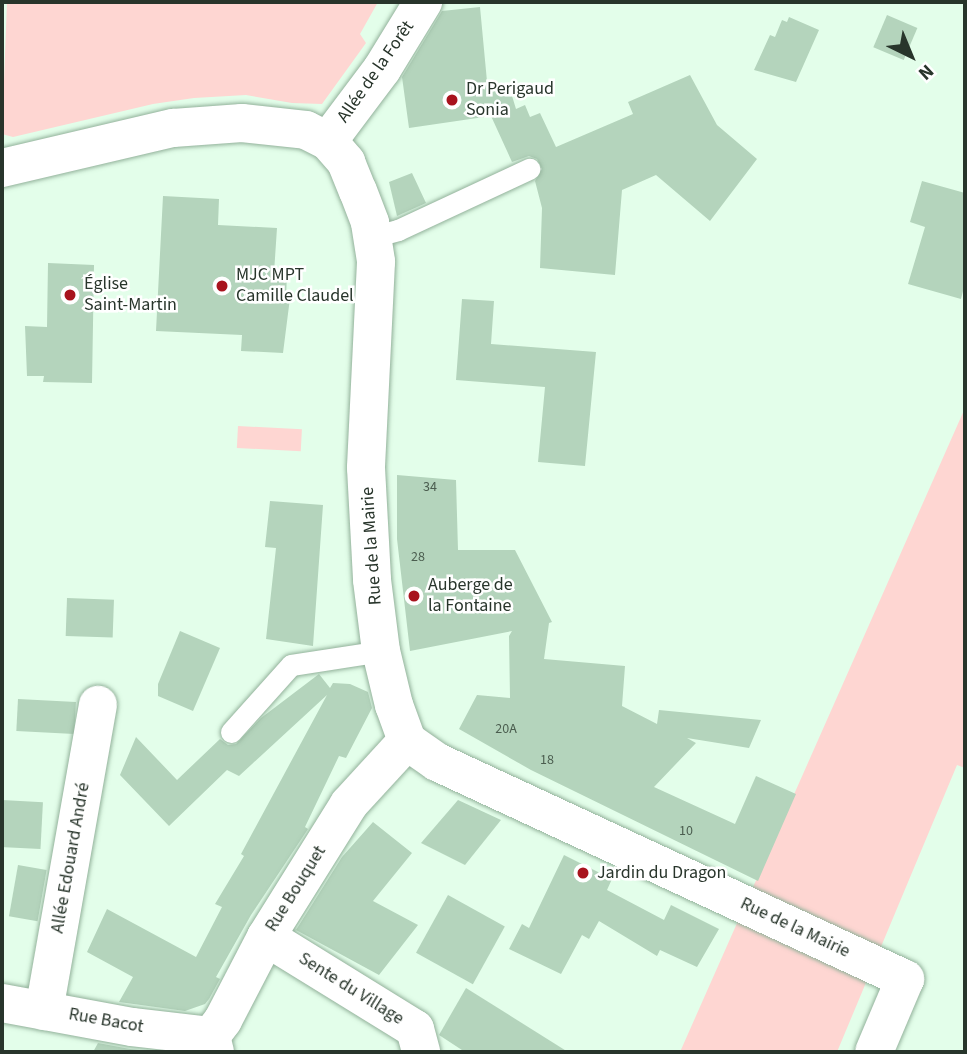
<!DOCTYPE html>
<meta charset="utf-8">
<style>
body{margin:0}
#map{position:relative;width:967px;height:1054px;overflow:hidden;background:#e3feea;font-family:"Source Sans 3",sans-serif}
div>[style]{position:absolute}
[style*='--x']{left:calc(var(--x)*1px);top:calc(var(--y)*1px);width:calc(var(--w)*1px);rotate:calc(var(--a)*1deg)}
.green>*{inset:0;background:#fed6d2;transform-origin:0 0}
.building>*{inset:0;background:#b4d4bc;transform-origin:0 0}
.roads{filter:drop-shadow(0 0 2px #92b19a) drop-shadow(0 0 2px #92b19a)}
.lane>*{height:21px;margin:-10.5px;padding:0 10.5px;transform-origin:10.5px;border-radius:10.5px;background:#fff}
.street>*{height:38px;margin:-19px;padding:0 19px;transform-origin:19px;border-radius:19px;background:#fff}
.dots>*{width:19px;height:19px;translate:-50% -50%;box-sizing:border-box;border:4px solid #fff;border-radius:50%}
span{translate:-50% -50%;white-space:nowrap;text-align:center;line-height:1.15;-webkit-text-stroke:5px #fff;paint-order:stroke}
.number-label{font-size:14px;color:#4b5d4f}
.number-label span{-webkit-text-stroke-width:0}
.street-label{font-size:18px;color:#28352b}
.poi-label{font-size:18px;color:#28352b}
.left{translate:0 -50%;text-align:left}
.frame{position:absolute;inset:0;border:4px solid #28352b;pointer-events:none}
.north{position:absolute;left:876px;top:21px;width:70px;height:70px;-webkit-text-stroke:5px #fff;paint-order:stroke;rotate:137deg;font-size:19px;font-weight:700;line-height:28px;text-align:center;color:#28352b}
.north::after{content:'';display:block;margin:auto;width:24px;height:32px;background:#28352b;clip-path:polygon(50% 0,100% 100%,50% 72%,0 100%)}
</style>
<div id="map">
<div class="green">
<div style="clip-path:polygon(7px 2px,378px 2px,360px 34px,366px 43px,322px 104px,292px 103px,246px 95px,194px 98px,153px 104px,13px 137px,2px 134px)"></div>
<div style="clip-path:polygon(965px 408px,965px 768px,957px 765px,837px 1052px,680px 1052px)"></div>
<div style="left:238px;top:426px;width:64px;height:22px;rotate:3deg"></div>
</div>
<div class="building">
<div style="clip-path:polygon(480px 7px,488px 92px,509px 86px,516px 109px,525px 105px,530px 117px,540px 113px,556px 147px,633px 114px,628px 102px,690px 75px,717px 125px,757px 159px,710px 221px,656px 175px,622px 190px,615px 275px,540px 268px,542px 208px,535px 181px,542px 169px,537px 159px,529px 156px,512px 162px,491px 116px,409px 128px,402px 77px,442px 11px)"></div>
<div style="left:887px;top:15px;width:33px;height:35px;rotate:23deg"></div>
<div style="clip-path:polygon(789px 17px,819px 30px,796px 82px,754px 70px,770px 35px,775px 37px,782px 20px,787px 22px)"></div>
<div style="clip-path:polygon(412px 173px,426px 203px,397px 216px,389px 182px)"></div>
<div style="clip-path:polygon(922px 181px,965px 193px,965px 283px,961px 299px,908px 284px,925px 227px,910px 222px)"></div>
<div style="clip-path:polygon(163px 196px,219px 199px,218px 225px,277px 228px,274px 273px,287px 274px,286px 298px,290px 298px,283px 353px,241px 351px,242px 335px,156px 331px)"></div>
<div style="clip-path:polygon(48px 263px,94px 265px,92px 383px,43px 382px,44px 376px,27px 376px,25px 326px,47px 327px)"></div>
<div style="clip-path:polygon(462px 299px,494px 301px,491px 344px,596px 352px,585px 466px,538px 462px,545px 387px,456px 380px)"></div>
<div style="clip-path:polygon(397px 475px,456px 480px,458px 550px,515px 550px,552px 622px,549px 623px,544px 659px,625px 666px,622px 706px,657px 724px,659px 710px,761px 720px,749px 748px,687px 738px,696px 743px,654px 787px,735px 824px,756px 776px,796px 794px,758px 881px,531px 770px,459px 729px,477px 695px,510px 698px,509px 636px,512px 631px,410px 651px,397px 539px)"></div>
<div style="clip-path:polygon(270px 501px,323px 505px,313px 646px,266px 639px,276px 548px,265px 547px)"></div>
<div style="left:67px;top:598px;width:47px;height:38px;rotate:2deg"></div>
<div style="clip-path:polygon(180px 631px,220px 648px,193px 711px,158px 696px,158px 684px)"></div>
<div style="clip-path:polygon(319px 674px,330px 688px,333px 683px,350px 684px,368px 692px,372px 708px,346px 758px,339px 756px,305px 827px,308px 829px,251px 915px,216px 977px,220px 979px,209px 999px,205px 1004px,185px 1011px,119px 1002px,133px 977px,87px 952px,107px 909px,196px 957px,222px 907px,215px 904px,244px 856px,241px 854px,327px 695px,239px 776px,227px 770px,169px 826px,120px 775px,136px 737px,177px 780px,220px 739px,228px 745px,236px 744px,261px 718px)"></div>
<div style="left:18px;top:699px;width:58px;height:32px;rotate:3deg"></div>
<div style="left:2px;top:800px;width:41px;height:47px;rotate:3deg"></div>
<div style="clip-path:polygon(458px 800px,501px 820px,465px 865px,421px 843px)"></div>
<div style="clip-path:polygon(373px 822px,412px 853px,373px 901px,418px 925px,379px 975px,296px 930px,342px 857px)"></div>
<div style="clip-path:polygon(564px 855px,612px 879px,607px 890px,664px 920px,671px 905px,719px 929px,697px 967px,660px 950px,657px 956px,599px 921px,589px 939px,582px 935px,561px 974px,509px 949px,522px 924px,529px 928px)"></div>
<div style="left:18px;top:865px;width:29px;height:52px;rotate:10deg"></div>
<div style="left:448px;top:895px;width:65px;height:66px;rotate:29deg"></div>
<div style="clip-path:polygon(466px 988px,568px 1052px,465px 1052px,439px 1035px)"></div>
<div style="clip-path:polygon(98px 1043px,130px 1049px,160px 1052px,93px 1052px)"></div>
</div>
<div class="roads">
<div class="lane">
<div style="--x:372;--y:237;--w:27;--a:-15"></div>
<div style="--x:398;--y:230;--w:145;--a:-25"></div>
<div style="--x:231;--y:732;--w:90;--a:-48.2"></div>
<div style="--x:291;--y:665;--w:91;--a:-8.8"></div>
</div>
<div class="street">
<div style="--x:328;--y:141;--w:90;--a:-53.1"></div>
<div style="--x:382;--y:69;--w:79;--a:-58.5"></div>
<div style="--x:2;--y:168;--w:176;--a:-13.2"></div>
<div style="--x:173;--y:128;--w:69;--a:-4.1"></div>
<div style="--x:242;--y:123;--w:64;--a:6.2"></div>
<div style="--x:306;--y:130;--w:25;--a:27"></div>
<div style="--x:328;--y:141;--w:28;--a:49"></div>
<div style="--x:346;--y:162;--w:31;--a:68"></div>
<div style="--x:358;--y:191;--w:34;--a:69"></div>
<div style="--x:370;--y:223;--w:39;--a:81"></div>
<div style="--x:376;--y:262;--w:206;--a:92.8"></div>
<div style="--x:366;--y:468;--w:112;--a:86.9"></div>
<div style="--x:372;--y:580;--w:72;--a:82.8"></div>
<div style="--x:381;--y:651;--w:56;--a:76.5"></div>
<div style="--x:394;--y:705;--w:38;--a:70"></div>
<div style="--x:407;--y:741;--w:37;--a:35"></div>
<div style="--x:437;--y:762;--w:516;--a:24.88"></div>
<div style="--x:905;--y:979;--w:79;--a:113"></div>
<div style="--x:266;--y:937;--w:175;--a:31.7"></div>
<div style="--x:415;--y:1029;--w:24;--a:75"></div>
<div style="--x:2;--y:1003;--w:132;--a:10.5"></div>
<div style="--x:132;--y:1027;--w:80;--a:6.5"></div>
<div style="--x:44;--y:1011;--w:311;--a:-80"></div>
<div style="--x:215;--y:1052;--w:16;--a:-104"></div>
<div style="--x:211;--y:1036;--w:20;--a:-53"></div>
<div style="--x:223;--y:1020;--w:93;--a:-62.6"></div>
<div style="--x:266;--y:937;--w:157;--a:-58"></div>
<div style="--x:349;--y:804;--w:86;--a:-47.4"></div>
</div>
</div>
<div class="dots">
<div style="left:452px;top:100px;background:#a8131d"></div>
<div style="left:222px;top:286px;background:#a8131d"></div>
<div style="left:70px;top:295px;background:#a8131d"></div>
<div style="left:414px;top:596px;background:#a8131d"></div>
<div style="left:583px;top:873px;background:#a8131d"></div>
</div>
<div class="number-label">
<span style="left:430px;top:487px">34</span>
<span style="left:418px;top:557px">28</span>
<span style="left:506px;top:729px">20A</span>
<span style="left:547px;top:760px">18</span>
<span style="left:686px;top:831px">10</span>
</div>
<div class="street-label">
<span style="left:376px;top:72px;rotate:-55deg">Allée de la Forêt</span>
<span style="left:372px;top:546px;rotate:-94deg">Rue de la Mairie</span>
<span style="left:71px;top:858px;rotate:-80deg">Allée Edouard André</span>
<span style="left:296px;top:889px;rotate:-58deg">Rue Bouquet</span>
<span style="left:795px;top:928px;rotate:25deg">Rue de la Mairie</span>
<span style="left:351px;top:989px;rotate:32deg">Sente du Village</span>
<span style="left:106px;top:1021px;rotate:10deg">Rue Bacot</span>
</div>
<div class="poi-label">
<span class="left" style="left:466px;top:100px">Dr Perigaud<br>Sonia</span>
<span class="left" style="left:236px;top:286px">MJC MPT<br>Camille Claudel</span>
<span class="left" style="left:84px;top:295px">Église<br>Saint-Martin</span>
<span class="left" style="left:428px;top:596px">Auberge de<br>la Fontaine</span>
<span class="left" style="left:597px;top:873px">Jardin du Dragon</span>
</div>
<div class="frame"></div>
<div class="north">N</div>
</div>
